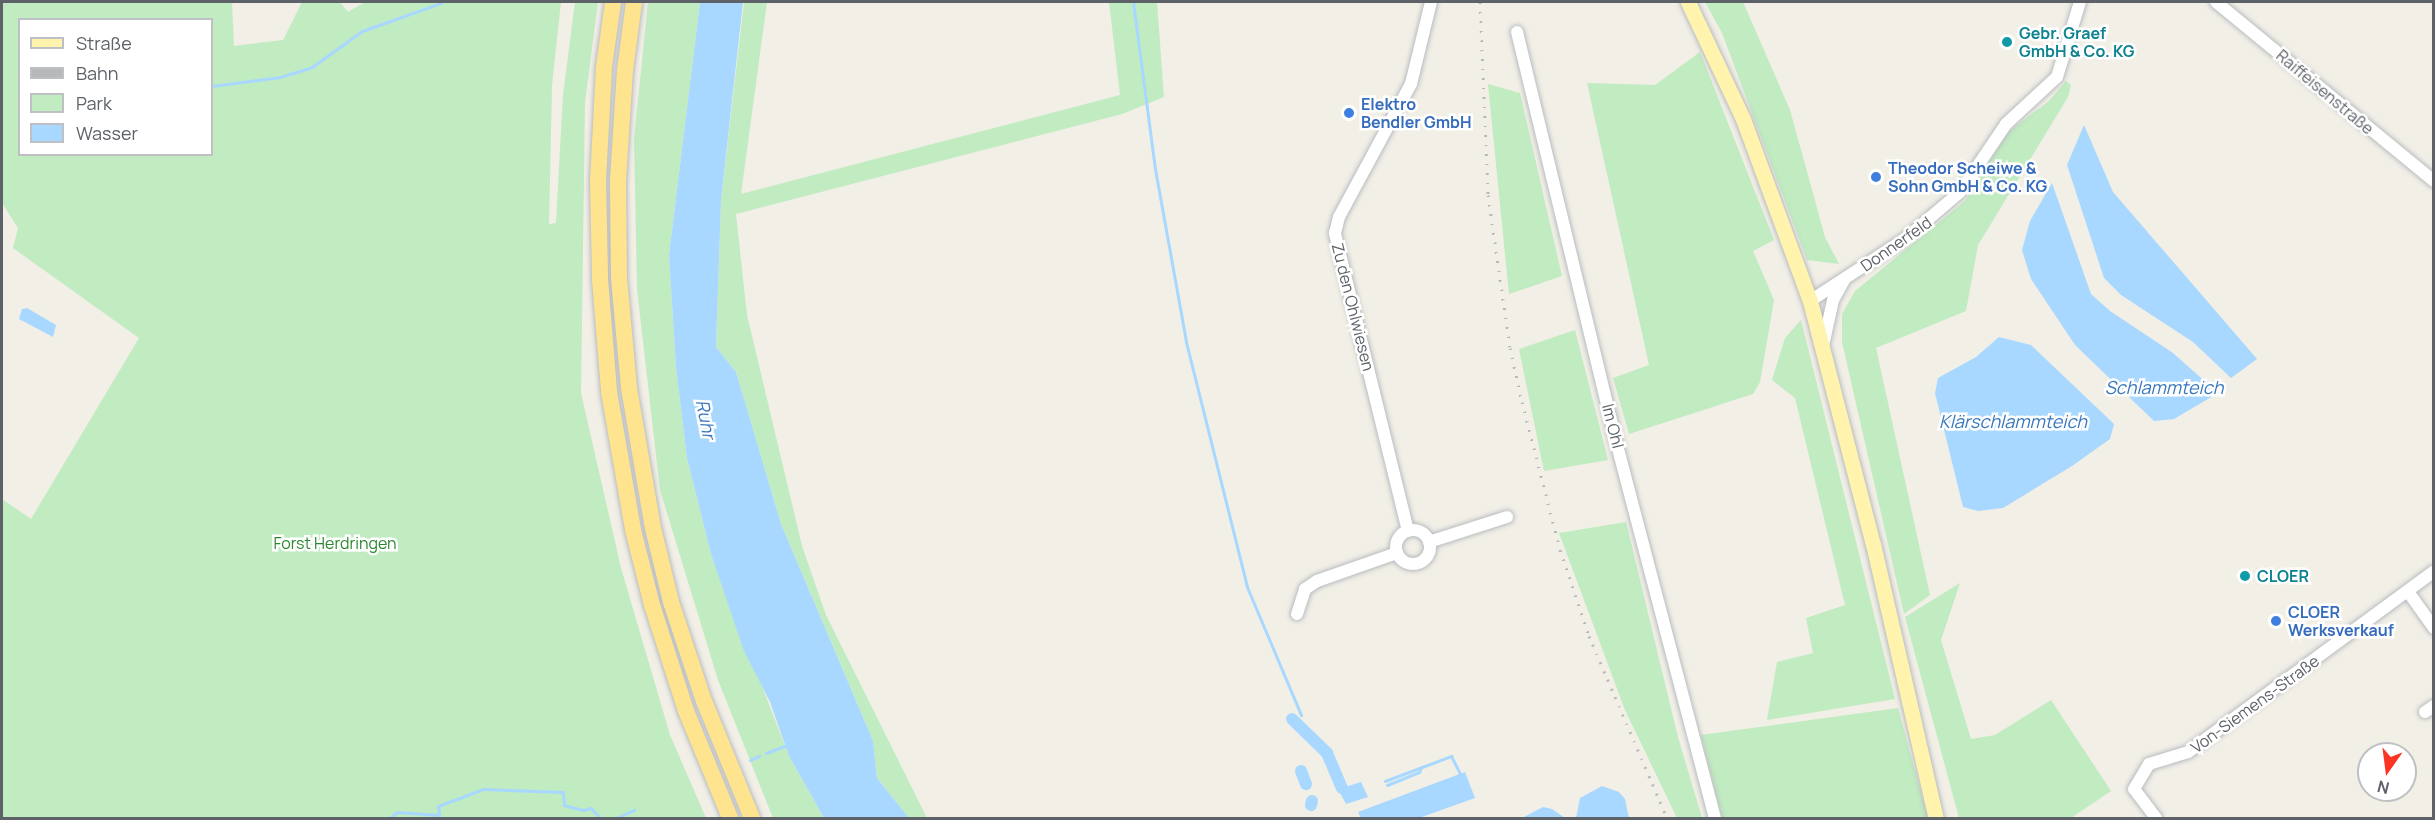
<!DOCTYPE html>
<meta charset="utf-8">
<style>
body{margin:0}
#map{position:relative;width:2435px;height:820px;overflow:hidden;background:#f1efe6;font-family:Manrope,sans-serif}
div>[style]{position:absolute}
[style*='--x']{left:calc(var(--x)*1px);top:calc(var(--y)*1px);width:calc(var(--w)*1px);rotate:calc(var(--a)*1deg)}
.green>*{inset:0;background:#c1ebc1}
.water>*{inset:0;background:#a8d8ff}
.stream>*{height:3px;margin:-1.5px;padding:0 1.5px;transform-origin:1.5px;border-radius:1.5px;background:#a8d8ff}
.canal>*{height:12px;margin:-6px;padding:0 6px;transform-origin:6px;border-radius:6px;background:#a8d8ff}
.roads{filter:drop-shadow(0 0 2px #b9bcc1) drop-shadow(0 0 2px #b9bcc1)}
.minor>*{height:12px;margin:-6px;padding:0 6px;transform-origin:6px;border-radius:6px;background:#fff}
.minor>.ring{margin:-6px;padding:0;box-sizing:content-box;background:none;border:12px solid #fff;border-radius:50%}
.major>*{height:15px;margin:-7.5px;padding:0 7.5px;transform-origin:7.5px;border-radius:7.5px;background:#fff3ad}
.highway>*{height:16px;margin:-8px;padding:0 8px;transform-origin:8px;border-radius:8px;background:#ffe48f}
.rail>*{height:3px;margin-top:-1.5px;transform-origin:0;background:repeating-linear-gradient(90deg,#b7b8b9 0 1.5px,transparent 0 9.5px)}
.dots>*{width:16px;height:16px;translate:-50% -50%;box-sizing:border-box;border:3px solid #fff;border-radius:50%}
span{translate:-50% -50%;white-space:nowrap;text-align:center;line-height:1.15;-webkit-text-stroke:5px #fff;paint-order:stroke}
.culture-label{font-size:16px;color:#0d838f;font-weight:700}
.left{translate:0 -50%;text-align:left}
.street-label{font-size:16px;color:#5d6268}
.shop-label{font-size:16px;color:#366cbe;font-weight:700}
.park-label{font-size:16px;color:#2d8731}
.water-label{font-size:18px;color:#3978bd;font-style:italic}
.frame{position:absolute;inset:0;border:3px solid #5d6268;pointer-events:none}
.legend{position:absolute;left:18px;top:18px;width:195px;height:138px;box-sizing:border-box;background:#fff;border:2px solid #bec0c3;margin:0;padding:8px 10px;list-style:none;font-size:18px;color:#5d6268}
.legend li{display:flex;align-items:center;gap:12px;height:30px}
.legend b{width:30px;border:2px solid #bec0c3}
.north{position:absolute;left:2357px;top:742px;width:60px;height:60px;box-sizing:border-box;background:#fff;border:2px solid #bec0c3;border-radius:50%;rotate:194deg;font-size:16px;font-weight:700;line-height:24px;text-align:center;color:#5d6268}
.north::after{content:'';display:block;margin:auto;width:21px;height:27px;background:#fa3623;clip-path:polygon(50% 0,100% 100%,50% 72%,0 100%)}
</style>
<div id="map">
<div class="green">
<div style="clip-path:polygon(evenodd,2px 2px,232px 2px,234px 46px,283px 40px,302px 2px,340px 2px,348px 12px,365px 2px,561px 2px,552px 85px,549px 224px,556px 223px,563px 95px,575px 2px,598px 2px,585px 103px,581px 393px,621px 568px,670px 735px,706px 818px,2px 818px,2px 499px,31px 519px,139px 338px,13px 248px,18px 228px,2px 203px,2px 2px,20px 20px,212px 20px,212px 154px,20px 154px,20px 20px)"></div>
<div style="clip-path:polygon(648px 2px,700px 2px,669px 255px,676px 368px,687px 458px,711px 554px,789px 756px,824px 818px,773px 818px,718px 680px,660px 490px,637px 289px,634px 139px)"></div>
<div style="clip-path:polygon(744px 2px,767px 2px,741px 194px,1120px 95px,1109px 2px,1157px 2px,1164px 97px,1122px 114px,736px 214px,747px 315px,802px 546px,826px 615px,927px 818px,909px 818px,877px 778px,873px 741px,781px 524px,736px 372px,716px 347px,721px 200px)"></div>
<div style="clip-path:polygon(1705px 2px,1743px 2px,1790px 110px,1825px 237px,1839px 264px,1807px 260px,1722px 33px)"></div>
<div style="clip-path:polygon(1700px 52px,1774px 240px,1753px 251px,1774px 300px,1760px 382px,1753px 394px,1629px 434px,1613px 378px,1649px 365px,1587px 83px,1655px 85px)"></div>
<div style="clip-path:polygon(2066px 81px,2071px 85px,2068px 97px,1978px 245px,1966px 311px,1876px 348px,1930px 595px,1904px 614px,1842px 342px,1842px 314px,1855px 291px,1965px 201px,2008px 132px,2049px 101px)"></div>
<div style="clip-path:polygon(1488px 84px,1520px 93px,1562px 276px,1509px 294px)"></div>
<div style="clip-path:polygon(1801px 320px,1895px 699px,1767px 720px,1777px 662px,1813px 653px,1806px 618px,1845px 605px,1795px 398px,1772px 380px,1785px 338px)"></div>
<div style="clip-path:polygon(1575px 330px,1608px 460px,1544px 471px,1519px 349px)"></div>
<div style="clip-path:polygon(1626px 522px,1678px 737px,1702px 818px,1677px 818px,1625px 710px,1559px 533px)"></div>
<div style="clip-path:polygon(1960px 583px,1941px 640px,1971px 739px,1995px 735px,2051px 700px,2111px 791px,2071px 818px,1959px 818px,1905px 617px)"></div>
<div style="clip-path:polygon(1898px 708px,1928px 818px,1722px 818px,1701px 735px)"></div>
</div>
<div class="water">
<div style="clip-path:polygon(700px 2px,743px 2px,721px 200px,716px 347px,736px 372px,781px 524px,873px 741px,877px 778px,909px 818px,824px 818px,789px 756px,770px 702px,744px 651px,711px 554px,687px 458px,676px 368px,669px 255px)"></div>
<div style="clip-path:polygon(2084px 125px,2113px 192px,2257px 359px,2231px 378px,2193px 342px,2121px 295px,2104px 278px,2067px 165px)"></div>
<div style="clip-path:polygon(2052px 183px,2091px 294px,2110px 311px,2173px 353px,2218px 393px,2174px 419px,2154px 421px,2075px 345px,2031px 279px,2022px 250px,2030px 221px)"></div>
<div style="clip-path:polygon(27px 308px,56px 325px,53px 337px,19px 319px,22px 309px)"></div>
<div style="clip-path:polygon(1999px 337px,2031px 345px,2114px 424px,2110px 439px,2072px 466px,2003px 508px,1978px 511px,1963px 507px,1935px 393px,1938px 378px,1976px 357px)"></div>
<div style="clip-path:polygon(1465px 772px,1475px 798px,1419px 818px,1361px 818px,1358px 812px)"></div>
<div style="clip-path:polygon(1361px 782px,1368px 797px,1346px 804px,1338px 789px)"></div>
<div style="clip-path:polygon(1602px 786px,1619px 792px,1625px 799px,1629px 818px,1576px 818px,1580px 798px)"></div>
<div style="clip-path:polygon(1543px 807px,1552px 809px,1565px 818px,1522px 818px)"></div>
</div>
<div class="stream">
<div style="--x:1133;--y:2;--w:168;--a:82.5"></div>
<div style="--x:1155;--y:169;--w:180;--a:79.8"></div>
<div style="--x:1187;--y:346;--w:248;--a:76"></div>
<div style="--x:1247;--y:587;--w:139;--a:67.1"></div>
<div style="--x:212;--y:86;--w:69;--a:-7.5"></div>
<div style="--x:280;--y:77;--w:34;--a:-17"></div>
<div style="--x:312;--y:67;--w:62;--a:-35.8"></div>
<div style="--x:362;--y:31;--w:84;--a:-19.5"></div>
<div style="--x:766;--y:753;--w:25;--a:-21"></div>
<div style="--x:750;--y:760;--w:10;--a:-24"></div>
<div style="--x:1385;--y:781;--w:71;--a:-20.7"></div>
<div style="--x:1451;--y:756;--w:20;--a:63"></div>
<div style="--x:1387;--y:785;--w:35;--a:-22"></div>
<div style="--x:1419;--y:772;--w:5;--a:-68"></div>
<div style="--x:374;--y:818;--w:11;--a:0"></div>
<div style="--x:390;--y:818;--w:9;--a:-41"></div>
<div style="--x:397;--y:812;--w:42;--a:4.1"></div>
<div style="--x:439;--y:815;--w:9;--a:-96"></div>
<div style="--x:438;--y:806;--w:48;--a:-20.7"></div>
<div style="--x:483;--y:789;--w:80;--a:2.1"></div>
<div style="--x:563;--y:792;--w:13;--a:86"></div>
<div style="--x:564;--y:805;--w:20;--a:15"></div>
<div style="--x:583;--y:810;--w:8;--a:-14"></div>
<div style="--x:591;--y:808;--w:13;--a:48"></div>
<div style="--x:616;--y:818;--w:20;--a:-24"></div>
</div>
<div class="canal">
<div style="--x:1292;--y:719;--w:49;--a:44.2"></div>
<div style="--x:1327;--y:753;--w:38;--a:67"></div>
<div style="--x:1301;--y:771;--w:14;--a:69"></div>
<div style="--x:1311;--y:805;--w:4;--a:-76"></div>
</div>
<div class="roads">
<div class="minor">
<div style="--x:2216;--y:2;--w:282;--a:39.4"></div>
<div style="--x:1517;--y:32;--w:421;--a:76.4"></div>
<div style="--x:1616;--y:441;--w:390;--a:75.3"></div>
<div style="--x:1810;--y:301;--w:113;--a:-33.1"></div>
<div style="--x:1905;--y:239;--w:72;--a:-40.5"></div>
<div style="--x:1960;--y:192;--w:82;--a:-55.9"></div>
<div style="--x:2006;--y:124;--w:69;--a:-42.7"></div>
<div style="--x:2057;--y:77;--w:78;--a:-73"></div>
<div style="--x:1823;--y:346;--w:47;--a:-77.7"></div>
<div style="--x:1833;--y:300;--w:23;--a:-61"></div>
<div class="ring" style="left:1396px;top:530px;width:22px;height:22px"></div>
<div style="--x:1408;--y:531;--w:307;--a:-103.8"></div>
<div style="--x:1335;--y:233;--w:16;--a:-76"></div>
<div style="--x:1339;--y:217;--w:151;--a:-61.6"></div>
<div style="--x:1411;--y:84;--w:84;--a:-76.3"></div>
<div style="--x:1429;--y:542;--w:82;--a:-17.8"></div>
<div style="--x:2409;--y:593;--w:43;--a:54.5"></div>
<div style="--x:1297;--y:614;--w:26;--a:-72"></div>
<div style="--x:1305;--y:589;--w:14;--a:-34"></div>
<div style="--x:1317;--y:581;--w:85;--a:-19.3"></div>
<div style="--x:2425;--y:712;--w:11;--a:-34"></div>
<div style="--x:2156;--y:818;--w:36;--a:-127"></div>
<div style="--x:2134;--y:789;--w:29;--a:-59"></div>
<div style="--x:2149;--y:764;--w:41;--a:-17.1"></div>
<div style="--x:2188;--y:752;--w:305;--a:-36.3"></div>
</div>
<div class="major">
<div style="--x:1688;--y:2;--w:129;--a:64.8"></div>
<div style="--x:1743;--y:119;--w:194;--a:69.8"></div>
<div style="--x:1810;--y:301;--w:251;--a:75.5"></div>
<div style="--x:1873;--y:544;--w:281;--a:77.1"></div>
</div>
<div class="highway">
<div style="--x:613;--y:2;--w:66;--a:97.9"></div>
<div style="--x:604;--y:67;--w:113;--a:93"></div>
<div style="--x:598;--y:180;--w:99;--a:88.8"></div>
<div style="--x:600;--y:279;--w:113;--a:85.4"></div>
<div style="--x:609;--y:392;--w:140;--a:80.1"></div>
<div style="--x:633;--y:530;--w:77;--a:75.8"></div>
<div style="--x:652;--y:605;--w:111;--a:72.2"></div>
<div style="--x:686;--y:711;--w:116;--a:67.6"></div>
<div style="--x:634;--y:2;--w:69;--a:97.5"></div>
<div style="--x:625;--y:70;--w:111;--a:93.6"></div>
<div style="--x:618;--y:181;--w:97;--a:89.4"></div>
<div style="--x:619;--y:278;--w:110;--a:84.8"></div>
<div style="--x:629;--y:388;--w:142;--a:80.3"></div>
<div style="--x:653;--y:528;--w:76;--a:76.3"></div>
<div style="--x:671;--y:602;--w:104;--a:71.6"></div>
<div style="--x:704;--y:701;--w:126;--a:67.7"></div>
</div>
</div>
<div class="rail">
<div style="--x:1480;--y:2;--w:193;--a:87.6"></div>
<div style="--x:1488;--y:195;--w:155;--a:81.8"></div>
<div style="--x:1510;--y:348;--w:55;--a:77.5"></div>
<div style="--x:1522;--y:402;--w:153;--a:75.6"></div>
<div style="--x:1560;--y:550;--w:91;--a:71.4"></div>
<div style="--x:1589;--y:636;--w:198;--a:66.8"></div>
</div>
<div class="dots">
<div style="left:2007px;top:42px;background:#0f9aa8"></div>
<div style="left:1349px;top:113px;background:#3f7fe0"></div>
<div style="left:1876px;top:177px;background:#3f7fe0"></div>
<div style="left:2245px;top:576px;background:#0f9aa8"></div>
<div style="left:2276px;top:621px;background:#3f7fe0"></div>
</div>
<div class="culture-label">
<span class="left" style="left:2019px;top:42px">Gebr. Graef<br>GmbH &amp; Co. KG</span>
<span class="left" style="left:2257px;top:576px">CLOER</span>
</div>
<div class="street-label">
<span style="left:2325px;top:92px;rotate:40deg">Raiffeisenstraße</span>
<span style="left:1896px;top:244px;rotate:-35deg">Donnerfeld</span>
<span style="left:1353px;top:307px;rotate:76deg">Zu den Ohlwiesen</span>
<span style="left:1613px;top:426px;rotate:76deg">Im Ohl</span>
<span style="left:2255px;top:704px;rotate:-36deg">Von-Siemens-Straße</span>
</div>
<div class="shop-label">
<span class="left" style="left:1361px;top:113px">Elektro<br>Bendler GmbH</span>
<span class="left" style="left:1888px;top:177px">Theodor Scheiwe &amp;<br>Sohn GmbH &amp; Co. KG</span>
<span class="left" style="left:2288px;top:621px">CLOER<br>Werksverkauf</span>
</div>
<div class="park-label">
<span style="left:335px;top:543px">Forst Herdringen</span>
</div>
<div class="water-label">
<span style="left:2164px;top:387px">Schlammteich</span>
<span style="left:706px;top:419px;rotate:79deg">Ruhr</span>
<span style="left:2013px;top:421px">Klärschlammteich</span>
</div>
<div class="frame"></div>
<ul class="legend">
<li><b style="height:8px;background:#fff3ad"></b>Straße</li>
<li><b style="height:8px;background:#b7b8b9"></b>Bahn</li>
<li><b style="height:16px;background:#c1ebc1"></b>Park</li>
<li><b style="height:16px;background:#a8d8ff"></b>Wasser</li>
</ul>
<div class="north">N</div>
</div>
